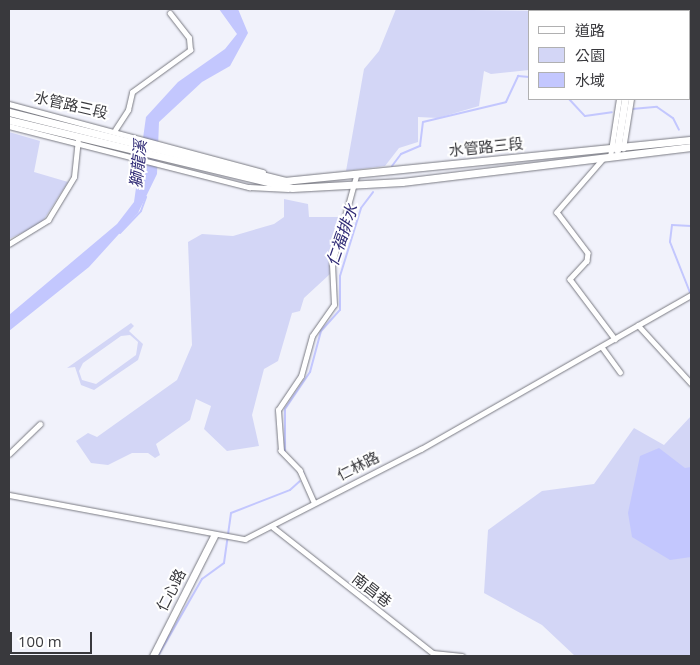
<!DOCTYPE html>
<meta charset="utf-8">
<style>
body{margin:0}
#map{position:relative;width:700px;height:665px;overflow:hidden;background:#f1f2fb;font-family:"Open Sans","Noto Sans TC",sans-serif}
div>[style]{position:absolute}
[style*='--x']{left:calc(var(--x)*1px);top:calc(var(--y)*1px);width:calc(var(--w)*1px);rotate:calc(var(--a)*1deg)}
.green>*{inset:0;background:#d3d6f6}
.water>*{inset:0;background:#c3c7fe}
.stream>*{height:2px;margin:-1px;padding:0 1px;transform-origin:1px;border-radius:1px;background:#c3c7fe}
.roads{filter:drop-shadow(0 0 1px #797a82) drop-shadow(0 0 1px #797a82)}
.street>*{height:4.5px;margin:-2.25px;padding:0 2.25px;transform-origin:2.25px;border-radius:2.25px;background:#fff}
.secondary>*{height:7px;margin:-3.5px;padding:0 3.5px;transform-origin:3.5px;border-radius:3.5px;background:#fff}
span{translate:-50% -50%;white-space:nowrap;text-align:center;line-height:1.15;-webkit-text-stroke:4px #fff;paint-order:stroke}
.street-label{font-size:15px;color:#39393d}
.water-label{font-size:16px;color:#2f2a75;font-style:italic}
.frame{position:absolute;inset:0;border:10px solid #39393d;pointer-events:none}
.legend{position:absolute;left:528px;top:10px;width:162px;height:90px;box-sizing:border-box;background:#fff;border:1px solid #b0b0b1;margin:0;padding:6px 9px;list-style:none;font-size:15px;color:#39393d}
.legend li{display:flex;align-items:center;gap:10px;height:25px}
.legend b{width:25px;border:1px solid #b0b0b1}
.scale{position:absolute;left:10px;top:632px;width:82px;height:22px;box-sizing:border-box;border:2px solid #39393d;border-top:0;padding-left:6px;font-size:15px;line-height:18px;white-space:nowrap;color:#39393d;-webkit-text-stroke:4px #fff;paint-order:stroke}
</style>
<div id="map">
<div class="green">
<div style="clip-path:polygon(396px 9px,544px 11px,529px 11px,529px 70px,491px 74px,484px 71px,479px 106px,438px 118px,418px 117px,418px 142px,399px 148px,385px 166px,346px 171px,364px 69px,379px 51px)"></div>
<div style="clip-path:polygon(9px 132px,40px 141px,34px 172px,68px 182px,41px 224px,9px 239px)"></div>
<div style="clip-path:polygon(284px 199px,308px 204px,309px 217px,338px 217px,342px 227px,329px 259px,330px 274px,304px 298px,300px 311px,292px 313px,278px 361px,264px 369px,252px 415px,259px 446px,227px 451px,204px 429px,211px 406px,196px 399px,190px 420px,156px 444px,160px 455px,155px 458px,148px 453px,132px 453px,108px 465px,91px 463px,76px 441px,88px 433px,97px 437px,177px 380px,192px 345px,188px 242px,202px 234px,233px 236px,274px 224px,284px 217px)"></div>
<div style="clip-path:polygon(evenodd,131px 323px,134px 326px,129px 331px,143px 344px,138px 360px,94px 390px,81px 385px,75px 367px,67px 368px,131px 323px,130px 335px,138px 342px,136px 355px,96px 384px,82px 380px,79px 371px,83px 363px,121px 336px,130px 335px)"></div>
<div style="clip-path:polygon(691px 416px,691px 656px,575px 656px,542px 625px,484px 593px,488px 530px,542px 491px,594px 484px,634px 428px,664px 445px)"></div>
</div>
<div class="water">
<div style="clip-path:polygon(219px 9px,238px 9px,248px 33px,230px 66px,202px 82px,159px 122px,157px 174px,138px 213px,89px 267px,9px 331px,9px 315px,117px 224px,134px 202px,146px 117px,178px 82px,225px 49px,237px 34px)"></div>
<div style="clip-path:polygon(659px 448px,685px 468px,691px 467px,691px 557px,670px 560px,632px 537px,628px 513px,640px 456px)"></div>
</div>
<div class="stream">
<div style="--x:569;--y:99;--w:23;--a:47"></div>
<div style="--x:585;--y:116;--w:27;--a:-8"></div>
<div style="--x:632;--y:109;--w:25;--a:-5"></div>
<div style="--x:657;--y:107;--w:19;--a:35"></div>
<div style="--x:673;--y:118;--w:13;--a:63"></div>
<div style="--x:691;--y:156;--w:1;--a:90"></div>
<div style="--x:392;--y:166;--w:15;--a:-53"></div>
<div style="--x:401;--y:154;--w:21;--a:-23"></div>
<div style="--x:420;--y:146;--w:24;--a:-83"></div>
<div style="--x:423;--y:122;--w:85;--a:-13.5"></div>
<div style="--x:506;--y:102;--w:29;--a:-65"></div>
<div style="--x:518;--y:76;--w:11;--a:5"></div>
<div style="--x:691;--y:226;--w:19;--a:-177"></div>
<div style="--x:672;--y:225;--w:17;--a:97"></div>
<div style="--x:670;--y:242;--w:57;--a:68.4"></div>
<div style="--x:120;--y:233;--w:30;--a:-46"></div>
<div style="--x:141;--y:211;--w:15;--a:-70"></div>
<div style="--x:285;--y:453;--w:44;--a:-90"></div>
<div style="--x:285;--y:409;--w:45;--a:-56"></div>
<div style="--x:310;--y:372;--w:42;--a:-75"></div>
<div style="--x:321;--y:331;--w:28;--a:-48"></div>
<div style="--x:340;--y:310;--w:34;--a:-90"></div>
<div style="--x:340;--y:276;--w:71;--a:-72.8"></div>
<div style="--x:361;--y:208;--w:20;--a:-53"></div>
<div style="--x:292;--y:460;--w:18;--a:49"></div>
<div style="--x:158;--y:656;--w:89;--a:-60.3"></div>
<div style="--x:202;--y:579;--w:27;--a:-36"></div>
<div style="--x:224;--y:563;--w:50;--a:-82"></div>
<div style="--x:231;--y:513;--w:63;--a:-21.3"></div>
<div style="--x:290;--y:490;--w:13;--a:-42"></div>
</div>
<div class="roads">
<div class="street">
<div style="--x:635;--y:11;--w:2;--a:-63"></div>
<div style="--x:650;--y:11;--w:2;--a:-90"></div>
<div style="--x:9;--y:104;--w:263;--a:15"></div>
<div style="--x:9;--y:126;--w:248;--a:14.3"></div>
<div style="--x:249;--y:187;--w:39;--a:3"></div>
<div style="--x:115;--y:130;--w:24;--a:-57"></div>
<div style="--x:128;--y:110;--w:18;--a:-77"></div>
<div style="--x:132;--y:92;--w:72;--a:-35.9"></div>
<div style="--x:190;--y:50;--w:12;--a:-95"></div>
<div style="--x:189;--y:38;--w:31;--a:-128"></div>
<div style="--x:623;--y:149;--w:51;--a:-80.9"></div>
<div style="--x:610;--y:157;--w:59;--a:-81.2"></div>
<div style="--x:604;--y:158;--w:72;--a:131"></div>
<div style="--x:557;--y:212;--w:51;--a:52.9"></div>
<div style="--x:588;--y:253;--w:8;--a:97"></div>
<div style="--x:587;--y:261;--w:25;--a:133"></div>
<div style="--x:570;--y:279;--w:75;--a:53.1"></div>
<div style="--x:9;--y:244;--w:46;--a:-31.6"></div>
<div style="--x:48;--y:220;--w:50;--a:-58.8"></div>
<div style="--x:74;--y:177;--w:36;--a:-84"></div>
<div style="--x:638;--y:325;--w:79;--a:47.6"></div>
<div style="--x:602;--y:347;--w:31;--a:54"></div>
<div style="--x:9;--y:454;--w:43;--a:-44.1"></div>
<div style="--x:9;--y:495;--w:240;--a:10.6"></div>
<div style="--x:245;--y:539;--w:198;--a:-27.1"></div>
<div style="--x:421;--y:449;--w:311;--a:-29.7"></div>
<div style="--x:314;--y:503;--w:35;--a:-114"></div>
<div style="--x:300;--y:471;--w:28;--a:-134"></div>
<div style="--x:281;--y:451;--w:41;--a:-94.2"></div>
<div style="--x:278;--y:410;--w:41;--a:-55.9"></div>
<div style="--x:301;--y:376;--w:41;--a:-74.6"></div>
<div style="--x:312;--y:336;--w:38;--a:-55"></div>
<div style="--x:334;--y:305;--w:41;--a:-92.8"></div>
<div style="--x:332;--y:264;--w:91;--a:-74.7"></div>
<div style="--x:273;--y:527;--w:204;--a:38.2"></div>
<div style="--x:433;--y:653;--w:29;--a:6"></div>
</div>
<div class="secondary">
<div style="--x:644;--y:11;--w:2;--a:-63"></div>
<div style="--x:9;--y:112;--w:284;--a:14"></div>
<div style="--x:285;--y:181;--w:408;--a:-5.8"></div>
<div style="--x:9;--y:120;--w:291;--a:13.5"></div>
<div style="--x:292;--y:188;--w:110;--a:-3.1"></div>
<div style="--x:402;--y:182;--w:291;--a:-6.9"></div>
<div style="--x:617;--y:150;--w:52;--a:-81.1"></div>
<div style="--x:153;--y:656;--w:135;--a:-63.1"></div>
</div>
</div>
<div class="street-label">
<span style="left:71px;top:105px;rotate:13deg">水管路三段</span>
<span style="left:486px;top:147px;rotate:-6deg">水管路三段</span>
<span style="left:358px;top:466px;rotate:-27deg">仁林路</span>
<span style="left:171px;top:590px;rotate:-63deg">仁心路</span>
<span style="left:372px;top:590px;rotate:38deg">南昌巷</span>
</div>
<div class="water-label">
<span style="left:138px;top:164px;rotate:-84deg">獅龍溪</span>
<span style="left:342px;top:235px;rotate:-71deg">仁福排水</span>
</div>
<div class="frame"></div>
<ul class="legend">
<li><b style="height:6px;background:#fff"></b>道路</li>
<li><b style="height:14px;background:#d3d6f6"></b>公園</li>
<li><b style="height:14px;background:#c3c7fe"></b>水域</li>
</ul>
<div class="scale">100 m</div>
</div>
